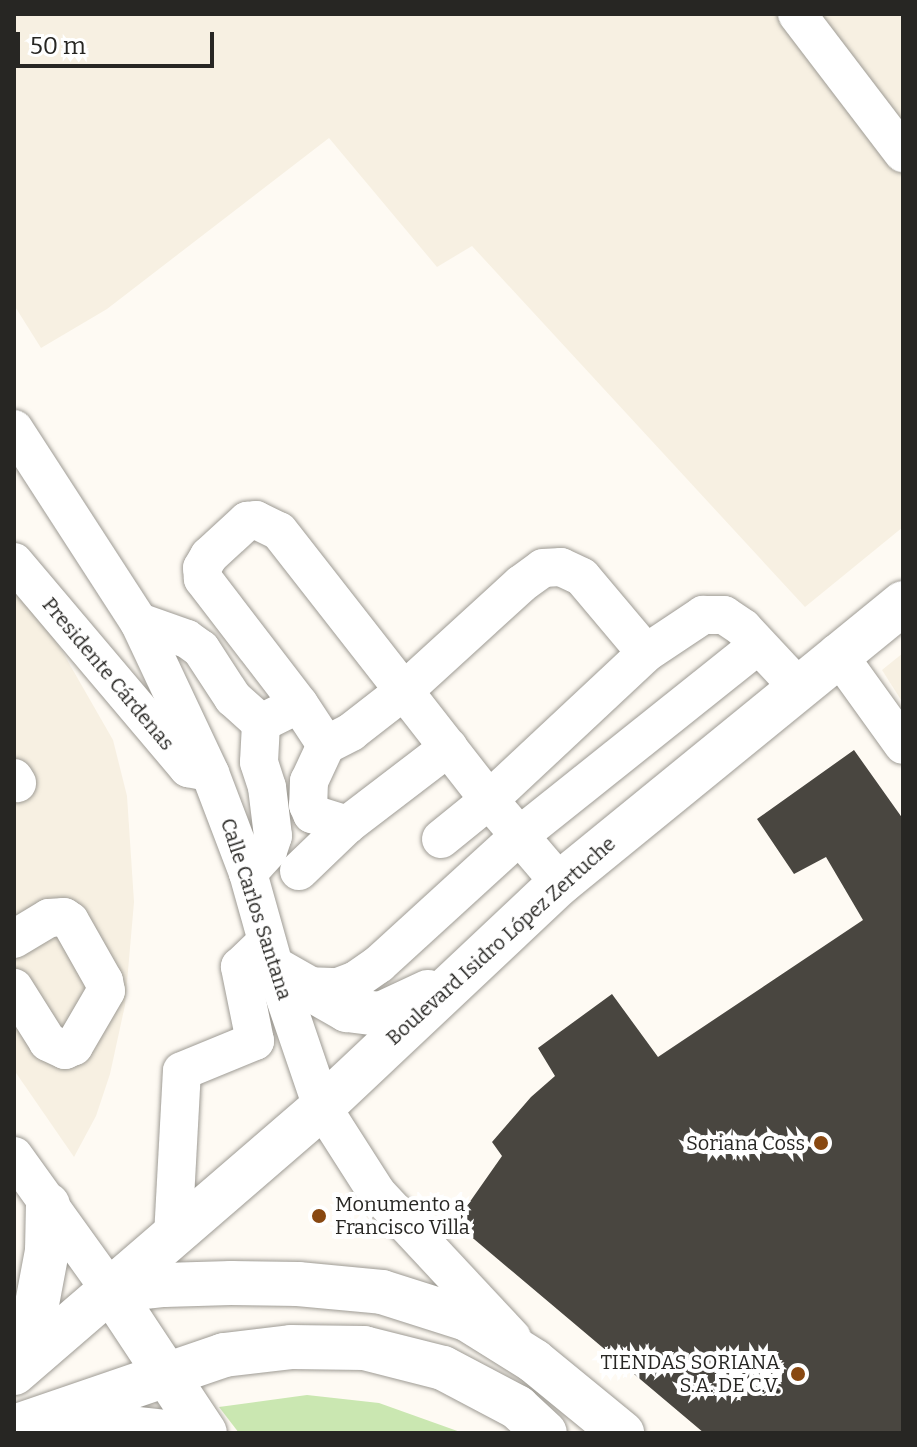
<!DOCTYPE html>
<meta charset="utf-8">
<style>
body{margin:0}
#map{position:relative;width:917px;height:1447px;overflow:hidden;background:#fefaf3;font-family:Bitter,serif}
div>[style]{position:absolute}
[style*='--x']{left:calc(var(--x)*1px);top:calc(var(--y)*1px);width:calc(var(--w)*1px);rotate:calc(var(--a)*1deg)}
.built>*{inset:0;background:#f7f0e2}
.green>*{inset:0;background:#cae7b1}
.building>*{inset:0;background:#494640}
.roads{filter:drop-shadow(0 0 2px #9e9b94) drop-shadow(0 0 2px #9e9b94)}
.minor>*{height:38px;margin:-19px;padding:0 19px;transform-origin:19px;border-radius:19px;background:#fff}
.major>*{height:44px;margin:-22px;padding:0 22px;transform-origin:22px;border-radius:22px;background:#fff}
.dots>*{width:22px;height:22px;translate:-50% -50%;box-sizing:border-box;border:4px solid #fff;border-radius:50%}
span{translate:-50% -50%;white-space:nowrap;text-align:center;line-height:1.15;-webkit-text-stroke:8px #fff;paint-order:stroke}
.street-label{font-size:20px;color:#272623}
.poi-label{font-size:20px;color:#272623}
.right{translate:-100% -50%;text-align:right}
.left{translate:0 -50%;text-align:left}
.frame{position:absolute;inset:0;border:16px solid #272623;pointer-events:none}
.scale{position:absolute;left:16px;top:32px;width:198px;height:36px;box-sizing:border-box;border:4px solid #272623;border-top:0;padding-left:10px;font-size:24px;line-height:28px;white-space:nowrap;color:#272623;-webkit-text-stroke:6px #fff;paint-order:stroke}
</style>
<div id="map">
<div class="built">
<div style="clip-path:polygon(14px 14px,903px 14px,903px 527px,805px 607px,472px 246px,437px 267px,329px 138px,107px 309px,41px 348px,14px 305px)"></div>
<div style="clip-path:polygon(14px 581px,62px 651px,113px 740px,127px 796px,134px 902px,125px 1005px,110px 1074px,96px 1116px,74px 1157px,14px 1070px)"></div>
<div style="clip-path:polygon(903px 653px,903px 703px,882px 670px)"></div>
</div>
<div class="green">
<div style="clip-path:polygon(307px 1395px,379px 1403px,463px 1433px,239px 1433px,219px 1407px)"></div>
</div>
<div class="building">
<div style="clip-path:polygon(854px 750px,903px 819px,903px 1433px,704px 1433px,455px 1223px,502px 1156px,492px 1142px,531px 1097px,555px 1076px,538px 1048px,612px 994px,658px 1057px,863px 920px,826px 857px,794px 874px,757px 819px)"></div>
</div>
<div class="roads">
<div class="minor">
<div style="--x:797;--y:14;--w:175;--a:52.7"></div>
<div style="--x:14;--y:429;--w:230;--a:57.1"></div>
<div style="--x:139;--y:622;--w:167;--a:64.8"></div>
<div style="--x:210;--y:773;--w:107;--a:69.2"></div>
<div style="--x:248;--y:873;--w:100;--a:74.3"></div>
<div style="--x:275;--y:969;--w:146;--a:71.2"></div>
<div style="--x:322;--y:1107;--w:102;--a:57.4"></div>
<div style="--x:377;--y:1193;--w:198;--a:47"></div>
<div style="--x:14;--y:562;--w:270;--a:49.8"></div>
<div style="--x:188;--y:768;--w:20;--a:11"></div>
<div style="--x:139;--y:622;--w:51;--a:19.5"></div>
<div style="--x:187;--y:639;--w:17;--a:36"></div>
<div style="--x:201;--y:649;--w:59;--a:56.9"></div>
<div style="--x:233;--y:698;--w:38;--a:42"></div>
<div style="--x:837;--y:653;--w:113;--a:54.3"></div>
<div style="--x:299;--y:704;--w:158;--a:-127.5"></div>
<div style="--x:203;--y:579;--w:11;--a:-95"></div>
<div style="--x:202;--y:568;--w:14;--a:-60"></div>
<div style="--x:209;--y:556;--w:52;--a:-42.6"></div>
<div style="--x:247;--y:521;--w:9;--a:-6"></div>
<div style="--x:256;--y:520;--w:25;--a:26"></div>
<div style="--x:279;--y:531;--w:341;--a:52"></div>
<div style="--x:489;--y:800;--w:109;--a:49.5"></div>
<div style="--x:261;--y:723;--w:42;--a:-26.6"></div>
<div style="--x:299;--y:704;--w:49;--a:56.6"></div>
<div style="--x:326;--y:745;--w:28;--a:-27"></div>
<div style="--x:351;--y:732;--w:68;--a:-37.9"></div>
<div style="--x:405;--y:690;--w:157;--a:-42.4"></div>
<div style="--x:521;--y:584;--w:27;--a:-36"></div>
<div style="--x:543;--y:568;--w:18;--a:-3"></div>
<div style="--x:561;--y:567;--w:23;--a:25"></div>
<div style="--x:582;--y:577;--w:99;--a:49.9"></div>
<div style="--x:646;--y:653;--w:69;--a:-33.7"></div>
<div style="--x:703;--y:615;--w:21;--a:0"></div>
<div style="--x:724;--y:615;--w:23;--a:34"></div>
<div style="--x:743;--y:628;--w:79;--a:47"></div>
<div style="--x:326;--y:745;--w:40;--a:115"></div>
<div style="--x:309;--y:781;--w:24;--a:92"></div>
<div style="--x:308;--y:805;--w:10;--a:66"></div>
<div style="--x:312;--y:814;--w:37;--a:17"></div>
<div style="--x:347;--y:825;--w:128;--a:-37.4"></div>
<div style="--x:14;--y:778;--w:6;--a:59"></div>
<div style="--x:441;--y:839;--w:62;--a:-39.1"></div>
<div style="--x:489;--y:800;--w:215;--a:-43.1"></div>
<div style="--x:299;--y:871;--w:66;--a:-43.8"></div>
<div style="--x:248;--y:873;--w:30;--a:-48"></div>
<div style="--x:268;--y:851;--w:16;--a:-72"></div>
<div style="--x:273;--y:836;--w:49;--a:-97"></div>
<div style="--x:267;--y:787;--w:26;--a:-108"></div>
<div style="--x:259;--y:762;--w:39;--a:-87"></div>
<div style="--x:14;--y:939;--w:41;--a:-31"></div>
<div style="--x:49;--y:918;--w:15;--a:-4"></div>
<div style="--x:64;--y:917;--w:7;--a:34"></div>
<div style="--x:70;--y:921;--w:69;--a:60.5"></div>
<div style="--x:104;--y:981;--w:10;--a:79"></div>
<div style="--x:106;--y:991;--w:64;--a:120.2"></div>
<div style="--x:74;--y:1046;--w:10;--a:156"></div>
<div style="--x:65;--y:1050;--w:19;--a:-155"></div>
<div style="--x:48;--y:1042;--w:64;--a:-122.2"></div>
<div style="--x:305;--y:986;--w:33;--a:2"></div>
<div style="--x:338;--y:987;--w:19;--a:-21"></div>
<div style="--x:356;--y:980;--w:28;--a:-35"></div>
<div style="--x:379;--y:964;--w:190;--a:-42.4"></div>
<div style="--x:519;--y:836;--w:305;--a:-38.6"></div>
<div style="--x:14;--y:1156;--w:166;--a:54.3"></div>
<div style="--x:173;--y:1236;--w:165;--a:-86.9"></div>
<div style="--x:182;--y:1071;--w:79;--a:-22.3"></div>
<div style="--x:255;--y:1041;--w:76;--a:-101.5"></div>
<div style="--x:240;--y:967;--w:37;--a:-44"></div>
</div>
<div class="major">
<div style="--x:275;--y:969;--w:83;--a:29.7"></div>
<div style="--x:347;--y:1010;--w:34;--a:7"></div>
<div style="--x:381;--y:1014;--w:52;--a:-25.1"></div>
<div style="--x:111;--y:1291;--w:53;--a:-6.5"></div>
<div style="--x:164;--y:1285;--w:67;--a:-1.7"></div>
<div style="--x:231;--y:1283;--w:67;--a:0.9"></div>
<div style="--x:298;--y:1284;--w:84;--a:5.4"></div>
<div style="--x:382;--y:1292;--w:89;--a:17.6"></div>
<div style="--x:467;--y:1319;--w:79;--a:32.1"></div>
<div style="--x:534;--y:1361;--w:114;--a:39.3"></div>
<div style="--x:111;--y:1291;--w:170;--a:56.5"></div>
<div style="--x:36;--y:1351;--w:47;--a:-88.8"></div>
<div style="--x:37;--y:1304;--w:54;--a:-79.3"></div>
<div style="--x:47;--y:1251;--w:46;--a:-88.8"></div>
<div style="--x:14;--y:1373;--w:407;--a:-40.8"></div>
<div style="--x:322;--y:1107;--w:327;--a:-43.3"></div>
<div style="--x:560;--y:883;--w:443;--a:-39.2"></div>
<div style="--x:53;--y:1425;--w:31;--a:-4"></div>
<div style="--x:84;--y:1423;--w:93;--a:6.2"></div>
<div style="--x:14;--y:1427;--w:222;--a:-18.9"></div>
<div style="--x:224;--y:1355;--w:67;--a:-6.8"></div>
<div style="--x:291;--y:1347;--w:73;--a:0.8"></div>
<div style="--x:364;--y:1348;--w:81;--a:14.2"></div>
<div style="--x:443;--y:1368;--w:84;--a:27.8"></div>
<div style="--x:517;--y:1407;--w:38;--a:43"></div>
</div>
</div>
<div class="dots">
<div style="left:821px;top:1143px;background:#884811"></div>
<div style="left:319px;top:1216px;background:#884811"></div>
<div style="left:798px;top:1374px;background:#884811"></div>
</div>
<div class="street-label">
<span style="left:108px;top:674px;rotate:50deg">Presidente Cárdenas</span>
<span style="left:256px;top:909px;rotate:72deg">Calle Carlos Santana</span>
<span style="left:501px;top:941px;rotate:-42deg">Boulevard Isidro López Zertuche</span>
</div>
<div class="poi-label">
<span class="right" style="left:805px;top:1143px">Soriana Coss</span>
<span class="left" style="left:335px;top:1216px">Monumento a<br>Francisco Villa</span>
<span class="right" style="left:780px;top:1374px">TIENDAS SORIANA<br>S.A. DE C.V.</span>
</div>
<div class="frame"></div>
<div class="scale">50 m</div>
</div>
